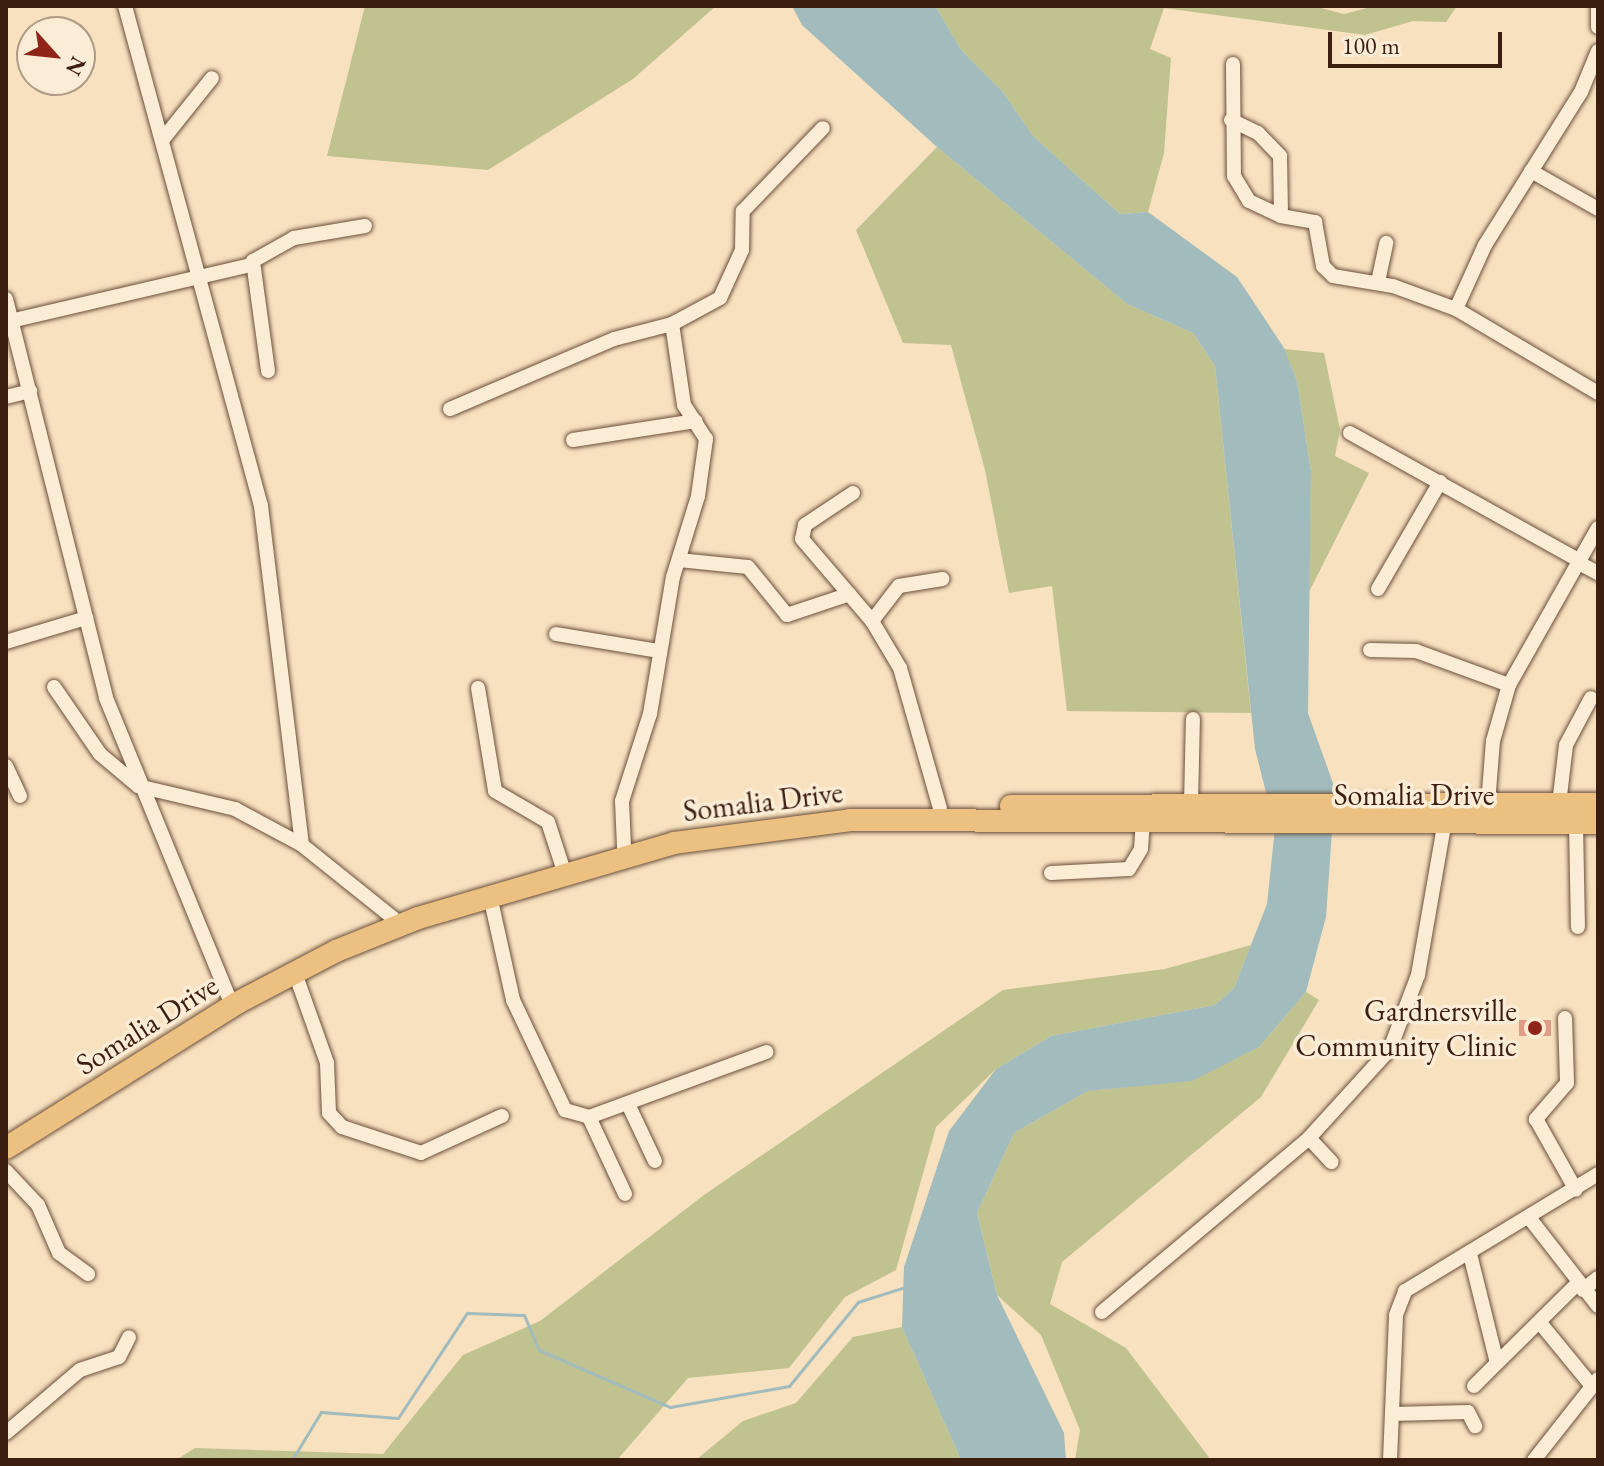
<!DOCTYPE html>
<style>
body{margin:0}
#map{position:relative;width:1604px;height:1466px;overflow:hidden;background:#f7e1bf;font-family:"EB Garamond",serif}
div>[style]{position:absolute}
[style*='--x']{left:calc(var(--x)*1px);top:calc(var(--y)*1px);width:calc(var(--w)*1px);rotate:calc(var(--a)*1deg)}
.green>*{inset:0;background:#c0c290}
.water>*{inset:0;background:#a2bbbd}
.stream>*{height:3px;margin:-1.5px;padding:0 1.5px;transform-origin:1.5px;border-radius:1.5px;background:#a2bbbd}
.building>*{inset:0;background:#e09c86;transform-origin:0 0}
.roads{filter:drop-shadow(0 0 2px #6b4f3c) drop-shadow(0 0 2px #6b4f3c)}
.minor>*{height:14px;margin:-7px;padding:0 7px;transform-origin:7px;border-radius:7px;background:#faecd5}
.primary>*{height:22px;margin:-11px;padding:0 11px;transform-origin:11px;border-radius:11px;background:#ecc080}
.dots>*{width:22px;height:22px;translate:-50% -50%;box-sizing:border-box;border:4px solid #faecd5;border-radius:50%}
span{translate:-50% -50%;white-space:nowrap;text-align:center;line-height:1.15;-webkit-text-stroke:7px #faecd5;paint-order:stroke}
.street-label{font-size:30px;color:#3c1e10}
.poi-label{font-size:30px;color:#3c1e10}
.right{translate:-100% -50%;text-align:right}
.frame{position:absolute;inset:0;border:8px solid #3c1e10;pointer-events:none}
.north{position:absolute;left:16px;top:16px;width:80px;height:80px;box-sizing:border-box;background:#faecd5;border:2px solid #ae9a86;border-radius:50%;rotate:117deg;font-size:22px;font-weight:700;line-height:32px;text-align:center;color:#3c1e10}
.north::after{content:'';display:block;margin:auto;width:28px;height:36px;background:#8f2418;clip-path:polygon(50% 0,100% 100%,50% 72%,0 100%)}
.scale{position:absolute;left:1328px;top:32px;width:174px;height:36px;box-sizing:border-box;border:4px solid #3c1e10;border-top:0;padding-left:10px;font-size:24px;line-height:28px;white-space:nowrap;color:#3c1e10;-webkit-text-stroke:6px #faecd5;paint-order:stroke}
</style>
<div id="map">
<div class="green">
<div style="clip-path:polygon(365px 6px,716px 6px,633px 79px,488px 170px,327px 156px)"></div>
<div style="clip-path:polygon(935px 6px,1313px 6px,1344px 14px,1375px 6px,1457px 6px,1446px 22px,1413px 21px,1365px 35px,1164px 8px,1150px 49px,1171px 58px,1164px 153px,1148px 212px,1120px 214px,1034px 137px,1002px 91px,962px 51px)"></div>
<div style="clip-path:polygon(937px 147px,1127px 304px,1193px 333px,1215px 366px,1251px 713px,1067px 711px,1052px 586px,1009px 593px,985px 470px,951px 345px,903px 343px,856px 230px)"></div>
<div style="clip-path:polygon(1284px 349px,1324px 353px,1340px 429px,1335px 456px,1369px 473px,1309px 592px,1311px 471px,1297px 381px)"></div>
<div style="clip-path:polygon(1251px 945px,1234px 988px,1215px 1005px,1051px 1036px,996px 1069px,936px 1127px,896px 1270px,845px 1297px,789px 1368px,688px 1378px,617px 1460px,176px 1460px,195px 1448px,383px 1454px,463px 1355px,540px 1321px,704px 1195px,1003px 990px,1165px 969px)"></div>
<div style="clip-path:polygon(1306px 992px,1319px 1000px,1261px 1097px,1062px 1262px,1050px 1304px,1126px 1348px,1211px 1460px,1075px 1460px,1080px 1430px,1041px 1335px,997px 1295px,977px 1213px,1014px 1133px,1088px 1091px,1192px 1080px,1259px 1047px)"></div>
<div style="clip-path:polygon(902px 1327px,961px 1460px,696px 1460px,743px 1421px,796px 1403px,853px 1337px)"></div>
</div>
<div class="water">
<div style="clip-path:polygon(792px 6px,935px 6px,962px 51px,1002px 91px,1034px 137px,1120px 214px,1148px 212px,1237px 277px,1284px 348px,1297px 381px,1311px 471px,1308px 713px,1335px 789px,1326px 917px,1306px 992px,1259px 1047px,1192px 1081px,1088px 1091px,1014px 1133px,977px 1213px,997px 1295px,1064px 1433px,1066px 1460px,961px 1460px,902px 1327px,904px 1267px,949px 1131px,996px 1069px,1051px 1036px,1215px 1005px,1234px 988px,1267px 904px,1275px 828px,1255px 749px,1215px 366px,1193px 333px,1127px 304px,937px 147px,802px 25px)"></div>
</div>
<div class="stream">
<div style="--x:292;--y:1460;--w:56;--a:-58.9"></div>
<div style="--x:321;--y:1412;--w:77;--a:4.5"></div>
<div style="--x:398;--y:1418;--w:126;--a:-56.7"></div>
<div style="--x:467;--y:1313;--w:57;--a:2"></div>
<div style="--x:524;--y:1315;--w:38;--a:67"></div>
<div style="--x:539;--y:1350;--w:143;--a:23.5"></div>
<div style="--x:670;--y:1407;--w:121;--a:-10"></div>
<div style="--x:789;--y:1386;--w:109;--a:-50.6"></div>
<div style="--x:858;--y:1302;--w:49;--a:-17.7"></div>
</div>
<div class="building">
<div style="left:1519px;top:1020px;width:32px;height:16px"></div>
</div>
<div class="roads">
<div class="minor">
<div style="--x:125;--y:6;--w:518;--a:74.78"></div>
<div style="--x:261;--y:506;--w:341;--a:83.1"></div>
<div style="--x:302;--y:845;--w:117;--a:38.7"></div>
<div style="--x:393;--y:918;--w:11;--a:75"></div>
<div style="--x:1598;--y:7;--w:20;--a:90"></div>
<div style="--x:1598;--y:51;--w:44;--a:112.5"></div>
<div style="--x:1581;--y:92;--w:181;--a:122.1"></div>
<div style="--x:1485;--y:245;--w:70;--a:114.4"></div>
<div style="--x:1456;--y:309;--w:165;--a:30.6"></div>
<div style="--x:1233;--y:64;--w:112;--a:89.5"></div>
<div style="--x:1234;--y:176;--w:29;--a:59"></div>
<div style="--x:1249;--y:201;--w:35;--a:25"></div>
<div style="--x:1281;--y:216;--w:35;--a:10"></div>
<div style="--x:1315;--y:222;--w:45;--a:79.7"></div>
<div style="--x:1323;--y:266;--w:14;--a:45"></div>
<div style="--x:1333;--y:276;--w:61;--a:9.5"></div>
<div style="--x:1393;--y:286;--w:67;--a:20.1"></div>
<div style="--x:1231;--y:120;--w:30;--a:26"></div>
<div style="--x:1258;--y:133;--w:32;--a:46"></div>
<div style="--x:1280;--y:156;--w:60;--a:89"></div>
<div style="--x:163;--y:139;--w:78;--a:-51.2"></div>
<div style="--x:1531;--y:171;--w:77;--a:29.6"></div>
<div style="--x:1378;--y:282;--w:40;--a:-78"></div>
<div style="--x:6;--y:299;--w:411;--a:75.9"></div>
<div style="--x:106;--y:698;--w:324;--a:67.7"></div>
<div style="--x:6;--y:322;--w:252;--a:-13.1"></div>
<div style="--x:268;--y:371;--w:111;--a:-97.8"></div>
<div style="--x:253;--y:261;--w:47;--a:-29.3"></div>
<div style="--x:294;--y:238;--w:72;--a:-9.6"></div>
<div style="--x:6;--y:397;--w:25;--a:-14"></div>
<div style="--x:450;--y:409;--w:178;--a:-23.1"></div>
<div style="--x:614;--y:339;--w:60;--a:-14.5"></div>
<div style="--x:672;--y:324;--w:55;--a:-28.4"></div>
<div style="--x:720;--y:298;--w:53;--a:-65.4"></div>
<div style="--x:742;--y:250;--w:39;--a:-89"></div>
<div style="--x:743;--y:211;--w:115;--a:-46.1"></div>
<div style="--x:1350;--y:433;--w:261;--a:29.1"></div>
<div style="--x:573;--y:440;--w:124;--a:-8.8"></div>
<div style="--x:853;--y:493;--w:58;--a:146.3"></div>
<div style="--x:805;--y:525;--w:14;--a:102"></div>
<div style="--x:802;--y:539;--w:108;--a:49.5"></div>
<div style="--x:872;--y:621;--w:55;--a:59.2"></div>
<div style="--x:900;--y:668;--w:146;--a:74.1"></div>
<div style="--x:679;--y:560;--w:69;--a:5.8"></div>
<div style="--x:748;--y:567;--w:62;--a:50.9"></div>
<div style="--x:787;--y:615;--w:66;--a:-18.4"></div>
<div style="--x:1577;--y:562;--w:24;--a:28"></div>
<div style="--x:1378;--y:589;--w:124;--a:-59.9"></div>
<div style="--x:872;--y:621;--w:44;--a:-52.4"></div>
<div style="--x:899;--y:586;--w:44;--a:-9.2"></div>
<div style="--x:556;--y:634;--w:104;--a:9.4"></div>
<div style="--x:6;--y:642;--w:84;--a:-16.7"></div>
<div style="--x:1370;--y:650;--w:46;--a:1.2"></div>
<div style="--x:1416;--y:651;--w:99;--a:20.1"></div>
<div style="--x:54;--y:687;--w:81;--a:55.5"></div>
<div style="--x:100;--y:754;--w:50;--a:40.1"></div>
<div style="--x:138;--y:786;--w:100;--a:13.3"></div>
<div style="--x:235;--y:809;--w:76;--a:28.2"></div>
<div style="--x:478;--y:688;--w:104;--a:80.6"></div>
<div style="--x:495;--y:791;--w:61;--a:30.3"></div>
<div style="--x:548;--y:822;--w:45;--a:72"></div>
<div style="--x:6;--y:766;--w:33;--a:65"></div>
<div style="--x:1191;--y:804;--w:85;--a:-88.7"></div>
<div style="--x:1488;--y:804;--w:63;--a:-85.5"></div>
<div style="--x:1493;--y:741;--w:58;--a:-74.1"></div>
<div style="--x:1509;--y:685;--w:180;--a:-60.5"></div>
<div style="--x:1559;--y:804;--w:59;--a:-83.2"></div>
<div style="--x:1566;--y:745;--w:53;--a:-62"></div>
<div style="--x:1576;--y:824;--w:103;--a:88.9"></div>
<div style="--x:624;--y:847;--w:46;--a:-92.5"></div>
<div style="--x:622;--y:801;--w:91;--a:-72.2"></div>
<div style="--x:650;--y:714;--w:139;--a:-80.5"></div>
<div style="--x:673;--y:577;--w:85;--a:-72.8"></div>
<div style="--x:698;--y:496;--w:58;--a:-82"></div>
<div style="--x:706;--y:439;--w:40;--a:-122.9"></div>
<div style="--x:684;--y:405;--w:82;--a:-98.4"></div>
<div style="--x:1051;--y:873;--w:78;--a:-2.9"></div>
<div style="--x:1129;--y:869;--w:23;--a:-59"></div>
<div style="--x:1141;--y:849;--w:26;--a:-86"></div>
<div style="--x:490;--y:896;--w:107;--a:77.5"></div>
<div style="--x:513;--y:1000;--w:122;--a:64.7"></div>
<div style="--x:565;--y:1110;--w:25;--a:16"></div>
<div style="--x:589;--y:1117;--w:189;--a:-20.1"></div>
<div style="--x:295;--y:973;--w:96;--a:70.4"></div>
<div style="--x:327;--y:1063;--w:50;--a:87.7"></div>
<div style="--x:329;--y:1113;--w:19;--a:47"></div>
<div style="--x:342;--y:1127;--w:83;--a:18.2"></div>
<div style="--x:421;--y:1153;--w:89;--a:-24.6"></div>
<div style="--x:1565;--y:1018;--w:65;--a:88.2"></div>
<div style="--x:1567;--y:1083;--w:48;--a:130.7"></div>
<div style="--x:1536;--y:1119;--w:81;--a:60.6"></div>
<div style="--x:628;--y:1104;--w:63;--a:64.7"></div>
<div style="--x:589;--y:1117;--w:85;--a:64.9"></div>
<div style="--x:1309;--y:1138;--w:33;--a:47"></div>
<div style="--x:6;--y:1171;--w:47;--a:46.7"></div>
<div style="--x:38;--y:1205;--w:52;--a:66.4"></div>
<div style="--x:59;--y:1253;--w:36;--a:36"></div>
<div style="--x:1531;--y:1220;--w:109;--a:52.1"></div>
<div style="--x:1470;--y:1254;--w:112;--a:76.1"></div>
<div style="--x:1497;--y:1363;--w:112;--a:-44.6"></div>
<div style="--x:1583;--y:1290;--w:19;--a:-39"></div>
<div style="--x:1102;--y:1312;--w:270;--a:-40"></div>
<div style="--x:1309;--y:1138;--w:120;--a:-47.7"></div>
<div style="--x:1390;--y:1049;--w:79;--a:-69.3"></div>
<div style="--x:1418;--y:975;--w:151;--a:-80.1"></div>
<div style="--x:1541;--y:1324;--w:80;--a:50.6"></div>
<div style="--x:1474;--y:1386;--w:33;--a:-45"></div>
<div style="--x:1392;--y:1414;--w:76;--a:-1.5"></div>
<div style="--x:1468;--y:1412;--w:16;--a:63"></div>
<div style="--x:6;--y:1433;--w:97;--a:-40.4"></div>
<div style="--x:80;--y:1370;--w:41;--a:-18.4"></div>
<div style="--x:119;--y:1357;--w:22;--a:-63"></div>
<div style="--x:1390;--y:1460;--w:145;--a:-87.6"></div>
<div style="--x:1396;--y:1315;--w:26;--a:-69"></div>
<div style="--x:1405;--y:1291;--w:226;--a:-31.2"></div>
<div style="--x:1534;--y:1460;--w:103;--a:-51.7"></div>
</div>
<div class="primary">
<div style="--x:1011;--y:806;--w:587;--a:-0.2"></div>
<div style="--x:6;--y:1148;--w:273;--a:-32.1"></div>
<div style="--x:237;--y:1003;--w:112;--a:-27.7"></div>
<div style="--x:336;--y:951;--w:88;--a:-21.9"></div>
<div style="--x:418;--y:918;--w:267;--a:-16.3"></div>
<div style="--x:674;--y:843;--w:177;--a:-7.4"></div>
<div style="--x:850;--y:820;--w:748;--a:0.23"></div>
</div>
</div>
<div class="dots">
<div style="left:1535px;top:1028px;background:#8f2418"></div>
</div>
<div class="street-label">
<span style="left:1414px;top:795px">Somalia Drive</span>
<span style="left:763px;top:802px;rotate:-7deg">Somalia Drive</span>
<span style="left:147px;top:1025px;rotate:-32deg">Somalia Drive</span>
</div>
<div class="poi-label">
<span class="right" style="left:1517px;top:1028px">Gardnersville<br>Community Clinic</span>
</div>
<div class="frame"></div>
<div class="north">N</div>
<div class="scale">100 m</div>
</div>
